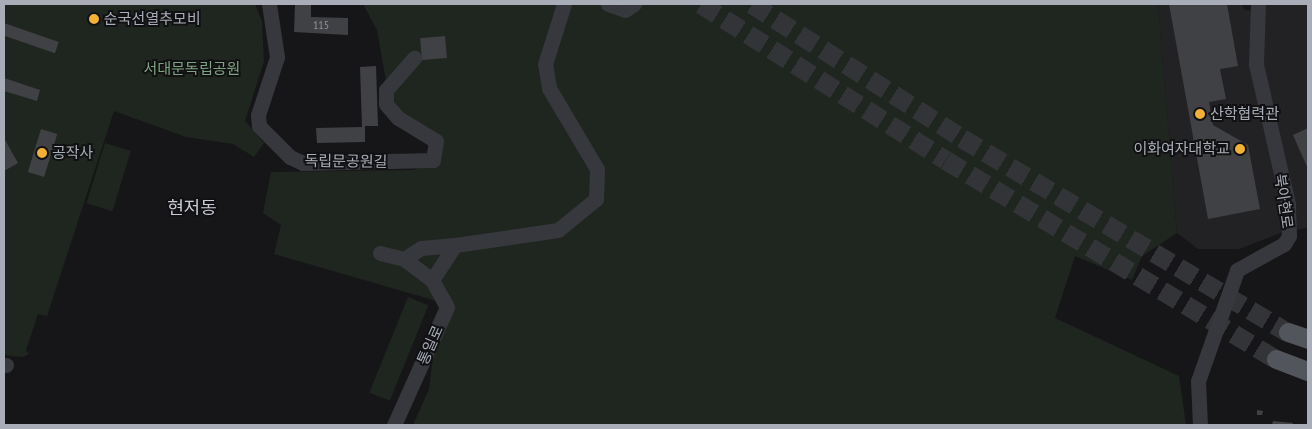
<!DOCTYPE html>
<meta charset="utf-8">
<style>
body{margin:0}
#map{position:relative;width:1312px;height:429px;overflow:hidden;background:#161618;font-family:"PT Sans Narrow","Noto Sans KR",sans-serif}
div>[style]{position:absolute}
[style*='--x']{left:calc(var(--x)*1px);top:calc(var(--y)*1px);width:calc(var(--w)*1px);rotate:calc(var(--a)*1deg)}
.built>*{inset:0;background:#222225}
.green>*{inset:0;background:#1e261f;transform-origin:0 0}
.building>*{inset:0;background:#404145;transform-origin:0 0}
.major-tunnel>*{height:19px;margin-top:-9.5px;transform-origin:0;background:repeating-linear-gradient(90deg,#333438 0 19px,transparent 0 28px)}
.minor>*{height:15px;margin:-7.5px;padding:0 7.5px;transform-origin:7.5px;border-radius:7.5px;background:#37383d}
.major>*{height:19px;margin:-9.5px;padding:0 9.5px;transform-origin:9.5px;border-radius:9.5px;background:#53555c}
.dots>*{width:14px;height:14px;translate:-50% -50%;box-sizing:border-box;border:2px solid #111113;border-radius:50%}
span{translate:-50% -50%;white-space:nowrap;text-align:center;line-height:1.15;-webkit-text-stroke:4px #111113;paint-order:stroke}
.number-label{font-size:12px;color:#8e929b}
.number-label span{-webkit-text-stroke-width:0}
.poi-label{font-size:15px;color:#a8adb8}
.left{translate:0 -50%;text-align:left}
.right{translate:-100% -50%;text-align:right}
.park-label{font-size:15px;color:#7fa381}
.street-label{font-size:15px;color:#a8adb8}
.quarter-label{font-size:18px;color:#c9ccd4}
.frame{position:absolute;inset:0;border:5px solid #a8adb8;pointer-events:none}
</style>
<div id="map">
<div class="built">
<div style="clip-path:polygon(1158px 4px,1242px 4px,1244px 10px,1261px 11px,1263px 4px,1308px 4px,1308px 228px,1283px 232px,1239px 249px,1198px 249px,1177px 233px)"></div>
</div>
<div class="green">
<div style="clip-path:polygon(4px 4px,255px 4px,262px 21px,264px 61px,245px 121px,264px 143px,254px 157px,233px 144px,186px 137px,114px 111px,47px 316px,38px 314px,26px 350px,29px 354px,23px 357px,4px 355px)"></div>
<div style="clip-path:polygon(363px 4px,1158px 4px,1177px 233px,1142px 256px,1132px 280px,1075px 256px,1055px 318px,1179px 376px,1186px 425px,413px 425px,429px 389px,440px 302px,274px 254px,281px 225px,263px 213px,271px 172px,412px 170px,436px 164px,442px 156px,439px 139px,390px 104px,377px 30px)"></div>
<div style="left:105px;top:143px;width:27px;height:63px;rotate:17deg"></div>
<div style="left:408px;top:297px;width:22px;height:103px;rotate:22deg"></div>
</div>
<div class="building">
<div style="clip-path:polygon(295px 4px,311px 4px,311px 17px,348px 18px,348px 35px,294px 32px)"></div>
<div style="clip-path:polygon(1169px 4px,1227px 4px,1238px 66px,1220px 69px,1226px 99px,1209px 102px,1213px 125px,1248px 145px,1260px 209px,1208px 219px)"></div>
<div style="left:4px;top:23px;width:58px;height:12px;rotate:19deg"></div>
<div style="left:445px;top:36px;width:22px;height:25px;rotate:85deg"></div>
<div style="clip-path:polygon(376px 66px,378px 126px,365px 126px,365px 142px,317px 143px,316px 128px,362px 127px,360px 67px)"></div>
<div style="clip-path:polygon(4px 78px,40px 90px,37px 101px,4px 91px)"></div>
<div style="clip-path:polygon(1308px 128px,1308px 169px,1293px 135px)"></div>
<div style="left:41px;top:129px;width:17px;height:45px;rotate:17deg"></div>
<div style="clip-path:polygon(4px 138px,18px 163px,4px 171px)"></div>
<div style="clip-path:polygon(1257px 410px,1263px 411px,1262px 415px,1257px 415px)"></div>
<div style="clip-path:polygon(1273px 421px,1293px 423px,1292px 425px,1272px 425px)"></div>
</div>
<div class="major-tunnel">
<div style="--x:701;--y:4;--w:290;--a:32.5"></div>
<div style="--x:946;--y:160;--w:385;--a:31.1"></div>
<div style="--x:752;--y:4;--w:249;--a:32.5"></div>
<div style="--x:962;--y:138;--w:379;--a:30.8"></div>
</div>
<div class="minor">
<div style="--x:269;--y:4;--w:54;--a:81.4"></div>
<div style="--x:277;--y:57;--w:61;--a:108.1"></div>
<div style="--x:258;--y:115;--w:11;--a:85"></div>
<div style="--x:259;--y:126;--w:44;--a:45"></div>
<div style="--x:290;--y:157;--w:14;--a:25"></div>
<div style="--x:303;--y:163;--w:130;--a:-1.3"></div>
<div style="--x:433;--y:160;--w:19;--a:-81"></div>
<div style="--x:436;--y:141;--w:44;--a:-148.8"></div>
<div style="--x:398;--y:118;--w:18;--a:-131"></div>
<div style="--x:386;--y:104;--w:14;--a:-90"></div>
<div style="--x:386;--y:90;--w:43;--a:-48.8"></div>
<div style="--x:608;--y:4;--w:18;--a:19"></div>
<div style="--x:625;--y:10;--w:11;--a:-34"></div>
<div style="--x:380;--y:253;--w:25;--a:14"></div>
<div style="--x:432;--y:280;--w:35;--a:-143"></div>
<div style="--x:404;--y:259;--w:20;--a:-33"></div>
<div style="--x:421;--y:248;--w:34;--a:-5"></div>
<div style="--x:4;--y:365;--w:2;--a:0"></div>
<div style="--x:394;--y:425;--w:129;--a:-65.8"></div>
<div style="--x:447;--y:307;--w:31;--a:-119"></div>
<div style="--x:432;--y:280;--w:42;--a:-56.7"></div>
<div style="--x:455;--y:245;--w:104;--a:-8.3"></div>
<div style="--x:558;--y:230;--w:49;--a:-39.2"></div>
<div style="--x:596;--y:199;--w:30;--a:-88"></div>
<div style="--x:597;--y:169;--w:94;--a:-120.7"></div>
<div style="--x:549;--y:88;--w:24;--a:-99"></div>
<div style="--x:545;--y:64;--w:63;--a:-72.4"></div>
<div style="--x:1200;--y:425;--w:44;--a:-92.6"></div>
<div style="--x:1198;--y:381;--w:118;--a:-70.6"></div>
<div style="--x:1237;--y:270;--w:54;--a:-29"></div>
<div style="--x:1284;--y:244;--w:9;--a:-58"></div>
<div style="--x:1289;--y:236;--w:32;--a:-92"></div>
<div style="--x:1288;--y:204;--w:144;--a:-102.9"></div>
<div style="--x:1256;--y:64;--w:60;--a:-88.1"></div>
</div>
<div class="major">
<div style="--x:1288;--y:332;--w:21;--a:19"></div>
<div style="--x:1276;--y:359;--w:34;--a:21"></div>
</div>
<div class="dots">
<div style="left:94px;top:19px;background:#f2b134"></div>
<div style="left:1200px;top:114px;background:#f2b134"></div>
<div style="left:1240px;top:149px;background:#f2b134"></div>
<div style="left:42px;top:153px;background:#f2b134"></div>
</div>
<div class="number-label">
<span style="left:321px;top:25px">115</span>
</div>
<div class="poi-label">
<span class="left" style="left:104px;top:19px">순국선열추모비</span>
<span class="left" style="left:1210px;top:114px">산학협력관</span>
<span class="right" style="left:1230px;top:149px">이화여자대학교</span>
<span class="left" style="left:52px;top:153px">공작사</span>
</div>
<div class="park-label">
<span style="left:192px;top:69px">서대문독립공원</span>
</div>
<div class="street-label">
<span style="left:346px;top:161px;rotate:1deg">독립문공원길</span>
<span style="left:1284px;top:201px;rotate:82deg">북아현로</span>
<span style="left:430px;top:345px;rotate:-66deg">통일로</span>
</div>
<div class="quarter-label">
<span style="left:192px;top:208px">현저동</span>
</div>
<div class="frame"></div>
</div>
